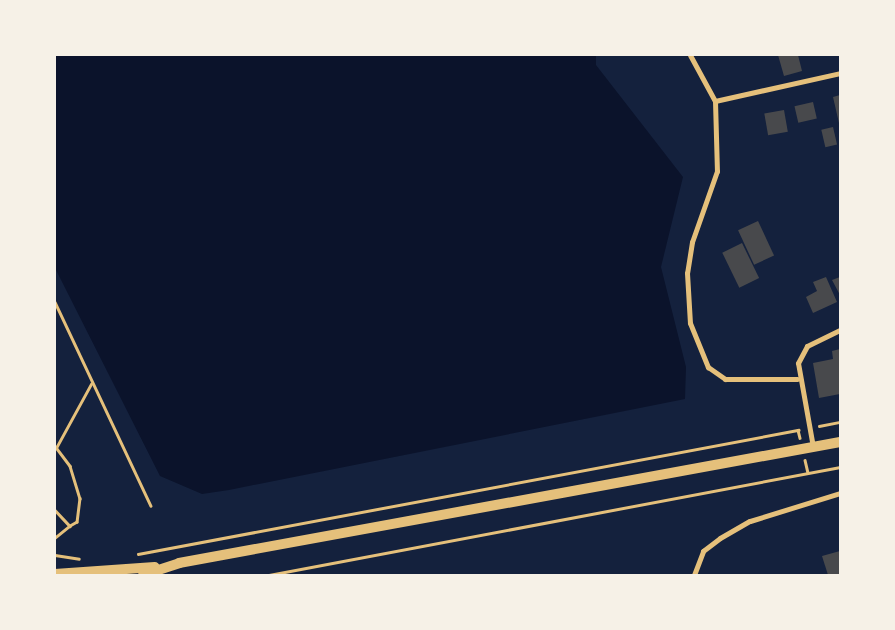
<!DOCTYPE html>
<style>
body{margin:0}
#map{position:relative;width:895px;height:630px;overflow:hidden;background:#14213d;font-family:Ubuntu,sans-serif}
div>[style]{position:absolute}
[style*='--x']{left:calc(var(--x)*1px);top:calc(var(--y)*1px);width:calc(var(--w)*1px);rotate:calc(var(--a)*1deg)}
.water>*{inset:0;background:#0b132b}
.building>*{inset:0;background:#48494c;transform-origin:0 0}
.path>*{height:2.5px;margin:-1.25px;padding:0 1.25px;transform-origin:1.25px;border-radius:1.25px;background:#e5c07b}
.minor>*{height:5px;margin:-2.5px;padding:0 2.5px;transform-origin:2.5px;border-radius:2.5px;background:#e5c07b}
.secondary>*{height:10px;margin:-5px;padding:0 5px;transform-origin:5px;border-radius:5px;background:#e5c07b}
span{translate:-50% -50%;white-space:nowrap;text-align:center;line-height:1.15;-webkit-text-stroke:5px #f6f1e7;paint-order:stroke}
.frame{position:absolute;inset:0;border:56px solid #f6f1e7;pointer-events:none}
</style>
<div id="map">
<div class="water">
<div style="clip-path:polygon(55px 55px,596px 55px,596px 65px,683px 177px,661px 267px,686px 367px,685px 399px,229px 490px,202px 494px,160px 476px,55px 268px)"></div>
</div>
<div class="building">
<div style="clip-path:polygon(778px 55px,798px 55px,802px 71px,784px 76px)"></div>
<div style="clip-path:polygon(840px 95px,840px 123px,839px 123px,833px 97px)"></div>
<div style="left:813px;top:102px;width:17px;height:19px;rotate:77deg"></div>
<div style="left:784px;top:110px;width:22px;height:20px;rotate:80deg"></div>
<div style="left:833px;top:127px;width:18px;height:12px;rotate:77deg"></div>
<div style="left:758px;top:221px;width:38px;height:22px;rotate:65deg"></div>
<div style="left:742px;top:243px;width:39px;height:22px;rotate:64deg"></div>
<div style="clip-path:polygon(826px 277px,837px 302px,813px 313px,806px 297px,817px 291px,813px 282px)"></div>
<div style="clip-path:polygon(840px 277px,840px 295px,832px 280px)"></div>
<div style="clip-path:polygon(840px 349px,840px 394px,819px 398px,813px 363px,833px 359px,832px 351px)"></div>
<div style="clip-path:polygon(840px 551px,840px 575px,828px 575px,822px 556px)"></div>
</div>
<div class="path">
<div style="--x:55;--y:302;--w:225;--a:64.8"></div>
<div style="--x:819;--y:426;--w:21;--a:-11"></div>
<div style="--x:55;--y:446;--w:25;--a:53"></div>
<div style="--x:70;--y:466;--w:34;--a:73"></div>
<div style="--x:80;--y:498;--w:24;--a:97"></div>
<div style="--x:77;--y:522;--w:8;--a:150"></div>
<div style="--x:56;--y:448;--w:73;--a:-61.3"></div>
<div style="--x:805;--y:460;--w:13;--a:77"></div>
<div style="--x:55;--y:510;--w:22;--a:47"></div>
<div style="--x:70;--y:526;--w:19;--a:141"></div>
<div style="--x:138;--y:554;--w:672;--a:-10.64"></div>
<div style="--x:798;--y:430;--w:8;--a:76"></div>
<div style="--x:55;--y:555;--w:24;--a:9"></div>
<div style="--x:269;--y:575;--w:581;--a:-10.71"></div>
</div>
<div class="minor">
<div style="--x:690;--y:55;--w:52;--a:61.5"></div>
<div style="--x:715;--y:101;--w:70;--a:88.4"></div>
<div style="--x:717;--y:171;--w:75;--a:109.4"></div>
<div style="--x:692;--y:242;--w:31;--a:99"></div>
<div style="--x:687;--y:273;--w:50;--a:86.6"></div>
<div style="--x:690;--y:323;--w:48;--a:67.8"></div>
<div style="--x:708;--y:367;--w:21;--a:35"></div>
<div style="--x:725;--y:379;--w:72;--a:0"></div>
<div style="--x:715;--y:101;--w:128;--a:-12.6"></div>
<div style="--x:813;--y:447;--w:85;--a:-100.1"></div>
<div style="--x:798;--y:363;--w:19;--a:-62"></div>
<div style="--x:807;--y:346;--w:37;--a:-26"></div>
<div style="--x:694;--y:575;--w:26;--a:-69"></div>
<div style="--x:703;--y:551;--w:21;--a:-37"></div>
<div style="--x:720;--y:538;--w:34;--a:-30"></div>
<div style="--x:750;--y:521;--w:94;--a:-17.3"></div>
</div>
<div class="secondary">
<div style="--x:55;--y:574;--w:100;--a:-4"></div>
<div style="--x:143;--y:575;--w:38;--a:-18"></div>
<div style="--x:179;--y:563;--w:672;--a:-10.37"></div>
</div>
<div class="frame"></div>
</div>
